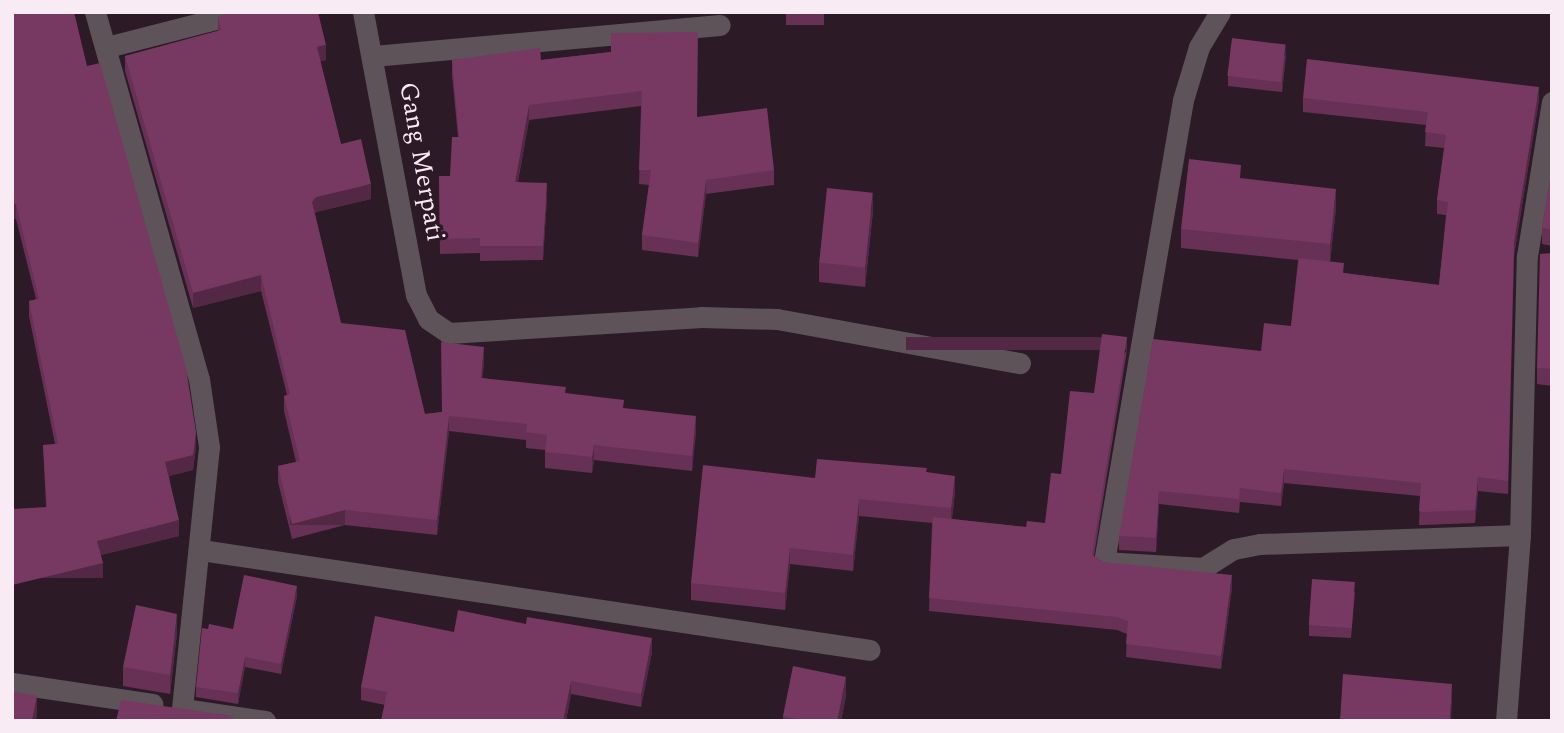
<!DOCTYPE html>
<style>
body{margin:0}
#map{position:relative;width:1564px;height:733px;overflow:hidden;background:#2c1a26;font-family:Spectral,serif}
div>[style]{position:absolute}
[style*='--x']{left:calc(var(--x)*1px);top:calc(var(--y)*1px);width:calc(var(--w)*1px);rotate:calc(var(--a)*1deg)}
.minor>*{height:21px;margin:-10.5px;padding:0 10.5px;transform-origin:10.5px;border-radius:10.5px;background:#5d5359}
.wall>*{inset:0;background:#663154;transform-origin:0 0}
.shaded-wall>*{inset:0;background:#532845;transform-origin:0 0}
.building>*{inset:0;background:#773962;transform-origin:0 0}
span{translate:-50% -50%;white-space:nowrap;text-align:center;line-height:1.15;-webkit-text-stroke:6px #2c1a26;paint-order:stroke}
.street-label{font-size:26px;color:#f9ebf3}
.frame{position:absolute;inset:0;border:14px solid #f9ebf3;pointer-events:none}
</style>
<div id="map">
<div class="minor">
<div style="--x:95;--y:12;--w:381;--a:74.2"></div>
<div style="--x:199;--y:379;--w:69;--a:81.6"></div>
<div style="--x:209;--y:447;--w:263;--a:95.9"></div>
<div style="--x:363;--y:12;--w:288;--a:79.4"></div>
<div style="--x:416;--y:295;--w:27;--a:63"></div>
<div style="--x:428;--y:319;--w:25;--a:34"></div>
<div style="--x:449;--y:333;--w:253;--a:-3.6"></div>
<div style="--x:701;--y:317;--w:76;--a:1.5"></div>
<div style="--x:777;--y:319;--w:247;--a:10.3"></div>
<div style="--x:1220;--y:12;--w:41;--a:121"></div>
<div style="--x:1199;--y:47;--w:55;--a:106.8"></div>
<div style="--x:1183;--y:100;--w:469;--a:99.7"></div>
<div style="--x:1104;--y:562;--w:99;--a:3.5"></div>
<div style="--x:1203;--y:568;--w:36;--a:-32"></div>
<div style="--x:1234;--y:549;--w:26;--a:-11"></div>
<div style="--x:1260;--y:544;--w:260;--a:-2"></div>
<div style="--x:107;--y:47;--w:140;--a:-14.4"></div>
<div style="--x:373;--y:56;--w:348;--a:-5.1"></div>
<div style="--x:201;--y:550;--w:676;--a:8.5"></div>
<div style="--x:12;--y:683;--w:142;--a:8.5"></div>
<div style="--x:190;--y:710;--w:76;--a:8.3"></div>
<div style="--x:1506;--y:721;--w:187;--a:-85.7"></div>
<div style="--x:1520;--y:535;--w:279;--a:-88.6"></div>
<div style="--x:1527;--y:256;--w:156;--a:-80.8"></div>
</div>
<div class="wall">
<div style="clip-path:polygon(12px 12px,87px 66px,196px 447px,193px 470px,169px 476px,179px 536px,101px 555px,103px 578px,46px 507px,43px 445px,55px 444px,29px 316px,29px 301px,36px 299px,16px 219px)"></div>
<div style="left:786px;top:12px;width:38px;height:13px"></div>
<div style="clip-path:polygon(218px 17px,326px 60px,320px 61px,341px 144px,371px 199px,316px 212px,315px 214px,341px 323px,425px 414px,442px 412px,484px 363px,482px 378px,566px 393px,624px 408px,696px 432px,692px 471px,594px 460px,592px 473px,545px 468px,545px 450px,526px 448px,526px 440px,449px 431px,437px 535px,345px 525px,292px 539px,278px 482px,278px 466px,296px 462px,284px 411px,284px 396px,287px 395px,261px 291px,193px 308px,125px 71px,125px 56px,218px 31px)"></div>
<div style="clip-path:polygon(611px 52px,697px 117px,774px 170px,774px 185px,706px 194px,698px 257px,642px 250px,642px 235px,649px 185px,639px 184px,641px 106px,529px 120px,518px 182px,547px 197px,543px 260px,480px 261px,480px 253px,440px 254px,439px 176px,450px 176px,458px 137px,452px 75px,452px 60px,541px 60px)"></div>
<div style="clip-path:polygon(1286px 55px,1282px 92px,1228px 86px,1228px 76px)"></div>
<div style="clip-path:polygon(1303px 98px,1539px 100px,1514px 256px,1508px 494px,1478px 491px,1475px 523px,1423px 525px,1419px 525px,1420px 496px,1284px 483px,1281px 506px,1240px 502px,1239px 513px,1159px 504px,1156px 552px,1119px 550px,1119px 536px,1261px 351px,1291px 326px,1298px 260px,1181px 248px,1181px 229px,1241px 179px,1336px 208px,1330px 262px,1344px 273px,1439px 285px,1446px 215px,1437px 214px,1437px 200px,1444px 148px,1425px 146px,1426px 125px,1303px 112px)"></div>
<div style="clip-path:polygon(1552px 169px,1552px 246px,1542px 244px,1542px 228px)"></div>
<div style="clip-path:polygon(873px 211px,865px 287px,819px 282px,819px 263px)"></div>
<div style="clip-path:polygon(1552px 253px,1552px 386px,1537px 384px,1537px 368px)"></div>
<div style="clip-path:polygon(1127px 350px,1094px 556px,1103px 562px,1232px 588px,1221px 669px,1126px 657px,1127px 634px,1117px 630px,929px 611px,932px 523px,859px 516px,853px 571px,790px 564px,785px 610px,691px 600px,691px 583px,815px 478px,927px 472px,955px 492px,952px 519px,1026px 527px,1045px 523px,1061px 474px,1094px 393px)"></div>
<div style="clip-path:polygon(1355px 592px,1351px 638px,1309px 636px,1309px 625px)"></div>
<div style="clip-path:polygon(297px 596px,281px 674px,245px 667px,238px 704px,196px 697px,196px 687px,208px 629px,233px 629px)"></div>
<div style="clip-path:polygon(454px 632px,652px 652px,641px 707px,571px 694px,566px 721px,381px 721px,385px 705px,361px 700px,361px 687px)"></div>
<div style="clip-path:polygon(177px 633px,170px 694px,123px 686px,123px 667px)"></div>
<div style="clip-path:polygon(846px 696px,841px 721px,783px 721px,783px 716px)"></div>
</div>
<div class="shaded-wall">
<div style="clip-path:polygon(326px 45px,326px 60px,317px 62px,317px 47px)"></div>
<div style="clip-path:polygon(1286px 45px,1286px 55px,1282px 92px,1282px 82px)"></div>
<div style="clip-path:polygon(1539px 87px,1539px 100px,1514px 256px,1508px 494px,1514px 242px)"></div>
<div style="clip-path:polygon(529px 105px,529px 120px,515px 196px,515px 182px)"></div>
<div style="clip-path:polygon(706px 180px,706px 194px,698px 257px,698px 243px)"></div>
<div style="clip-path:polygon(547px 183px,547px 197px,543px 260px,543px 246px)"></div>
<div style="clip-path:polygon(371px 184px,371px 199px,316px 212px,312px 218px,312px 202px,316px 197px)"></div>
<div style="clip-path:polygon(1336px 189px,1336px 208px,1330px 263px,1330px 244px)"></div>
<div style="clip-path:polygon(873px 193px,873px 211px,865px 287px,865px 268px)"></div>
<div style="left:16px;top:204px;width:15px;height:4px;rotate:90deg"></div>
<div style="clip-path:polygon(261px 275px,261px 291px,193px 308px,193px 293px)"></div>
<div style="left:1127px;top:337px;width:13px;height:221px;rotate:90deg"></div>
<div style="clip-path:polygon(484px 347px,484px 363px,481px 393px,481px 378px)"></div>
<div style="clip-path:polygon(449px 416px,449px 431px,437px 535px,437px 520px)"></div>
<div style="clip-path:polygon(696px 416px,696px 432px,692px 471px,692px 456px)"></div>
<div style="clip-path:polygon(196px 432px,196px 447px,193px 470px,165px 477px,165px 462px)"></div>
<div style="clip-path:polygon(594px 445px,594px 460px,592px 473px,592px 457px)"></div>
<div style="clip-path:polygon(1284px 469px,1284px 483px,1281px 506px,1281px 493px)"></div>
<div style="clip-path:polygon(955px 476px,955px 492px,951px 525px,951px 508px)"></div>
<div style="clip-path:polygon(1478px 477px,1478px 491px,1475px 523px,1475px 510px)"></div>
<div style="clip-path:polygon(1159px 491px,1159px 504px,1156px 552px,1156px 538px)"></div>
<div style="clip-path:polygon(859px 499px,859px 516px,853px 571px,853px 555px)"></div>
<div style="left:345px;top:510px;width:15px;height:55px;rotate:90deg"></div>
<div style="clip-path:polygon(179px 520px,179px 536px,97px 556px,97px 541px)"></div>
<div style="clip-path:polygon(790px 548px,790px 564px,785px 610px,785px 593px)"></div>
<div style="left:103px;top:563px;width:15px;height:94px;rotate:90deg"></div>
<div style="clip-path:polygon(1232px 575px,1232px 588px,1221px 669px,1221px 656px)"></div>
<div style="clip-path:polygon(297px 586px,297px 596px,281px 674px,281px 664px)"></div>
<div style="clip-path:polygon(177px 614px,177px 633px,170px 694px,170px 675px)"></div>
<div style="clip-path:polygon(652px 638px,652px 652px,641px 707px,641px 694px)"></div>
<div style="clip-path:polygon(245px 657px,245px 667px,238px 704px,238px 693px)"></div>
<div style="clip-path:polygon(846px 677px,846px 696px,841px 721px,837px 721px)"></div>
<div style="clip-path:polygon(571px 681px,571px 694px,566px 721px,563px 721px)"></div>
<div style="clip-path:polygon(1452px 684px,1452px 703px,1451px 721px,1450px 721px)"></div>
<div style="clip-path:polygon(37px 696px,37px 715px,36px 721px,32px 721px)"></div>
</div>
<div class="building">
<div style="clip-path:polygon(12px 12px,74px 12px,87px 66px,100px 63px,186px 368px,196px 432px,193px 455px,165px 462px,179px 520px,97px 541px,103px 563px,12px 585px,12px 509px,47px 507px,43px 445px,58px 444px,29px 301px,39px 299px,16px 204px,12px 205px)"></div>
<div style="clip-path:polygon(232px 12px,318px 12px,326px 45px,317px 47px,341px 144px,361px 139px,371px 184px,316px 197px,312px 202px,341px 323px,405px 330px,425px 414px,442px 412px,441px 342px,484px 347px,481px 378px,566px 387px,565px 393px,624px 400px,623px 408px,696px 416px,692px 456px,594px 445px,592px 457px,545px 452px,547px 435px,526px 432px,527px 424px,449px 416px,437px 520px,345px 510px,292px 524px,278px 466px,300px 461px,284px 396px,290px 394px,261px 275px,193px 293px,125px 56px,221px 30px,218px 17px)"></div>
<div style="left:786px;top:12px;width:38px;height:2px"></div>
<div style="clip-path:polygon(698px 32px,697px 117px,767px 108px,774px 170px,706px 180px,698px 243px,642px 235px,651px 170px,639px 170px,642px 91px,529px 105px,515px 182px,547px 183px,543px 246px,480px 246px,480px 238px,440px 239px,439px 176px,450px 176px,452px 137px,459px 137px,452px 60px,540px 48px,541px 60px,611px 52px,611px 33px)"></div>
<div style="left:1232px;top:38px;width:54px;height:38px;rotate:7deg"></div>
<div style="clip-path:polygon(1307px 59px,1539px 87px,1514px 242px,1508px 481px,1478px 477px,1475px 510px,1423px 512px,1419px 511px,1421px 483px,1284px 469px,1281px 493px,1240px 488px,1239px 499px,1159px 491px,1156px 538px,1119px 536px,1153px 339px,1261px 351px,1264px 323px,1291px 326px,1299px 258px,1344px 263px,1343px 273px,1439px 285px,1448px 202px,1437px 200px,1446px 135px,1425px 132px,1428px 112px,1303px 98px)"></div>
<div style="clip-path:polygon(1189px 159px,1241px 165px,1240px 178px,1336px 189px,1330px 244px,1181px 229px)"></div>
<div style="clip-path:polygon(1552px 169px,1552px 229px,1542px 228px)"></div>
<div style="left:827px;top:188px;width:46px;height:75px;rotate:6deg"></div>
<div style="clip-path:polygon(1552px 253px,1552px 369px,1537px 368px,1540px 254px)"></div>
<div style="clip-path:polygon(1102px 334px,1127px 337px,1092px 555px,1103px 562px,1232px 575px,1221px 656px,1126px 644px,1128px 621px,1117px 617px,929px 598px,933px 517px,1026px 527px,1027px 521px,1045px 523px,1051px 473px,1061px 474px,1070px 391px,1094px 393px)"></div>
<div style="clip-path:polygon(817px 459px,927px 468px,926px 472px,955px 476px,951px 508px,859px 499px,853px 555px,790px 548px,785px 593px,691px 583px,703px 465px,815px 478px)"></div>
<div style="clip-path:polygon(244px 575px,297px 586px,281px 664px,245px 657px,238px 693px,196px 687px,202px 628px,208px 629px,209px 624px,233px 629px)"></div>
<div style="left:1312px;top:579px;width:43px;height:46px;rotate:4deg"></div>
<div style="clip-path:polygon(136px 605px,177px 614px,170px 675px,123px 667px)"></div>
<div style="clip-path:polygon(458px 610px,526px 624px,527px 617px,652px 638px,641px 694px,571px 681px,563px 721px,487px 721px,476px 719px,475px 721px,381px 721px,387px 692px,361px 687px,375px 616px,454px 632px)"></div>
<div style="clip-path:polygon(793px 666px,846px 677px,837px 721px,806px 721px,783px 716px)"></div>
<div style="clip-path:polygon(1343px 674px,1452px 684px,1450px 721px,1340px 721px)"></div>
<div style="clip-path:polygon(12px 691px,37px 696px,32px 721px,12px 721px)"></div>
<div style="clip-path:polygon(121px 700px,233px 716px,232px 721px,116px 721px)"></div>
</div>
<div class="street-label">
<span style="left:421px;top:162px;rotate:80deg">Gang Merpati</span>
</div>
<div class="frame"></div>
</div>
